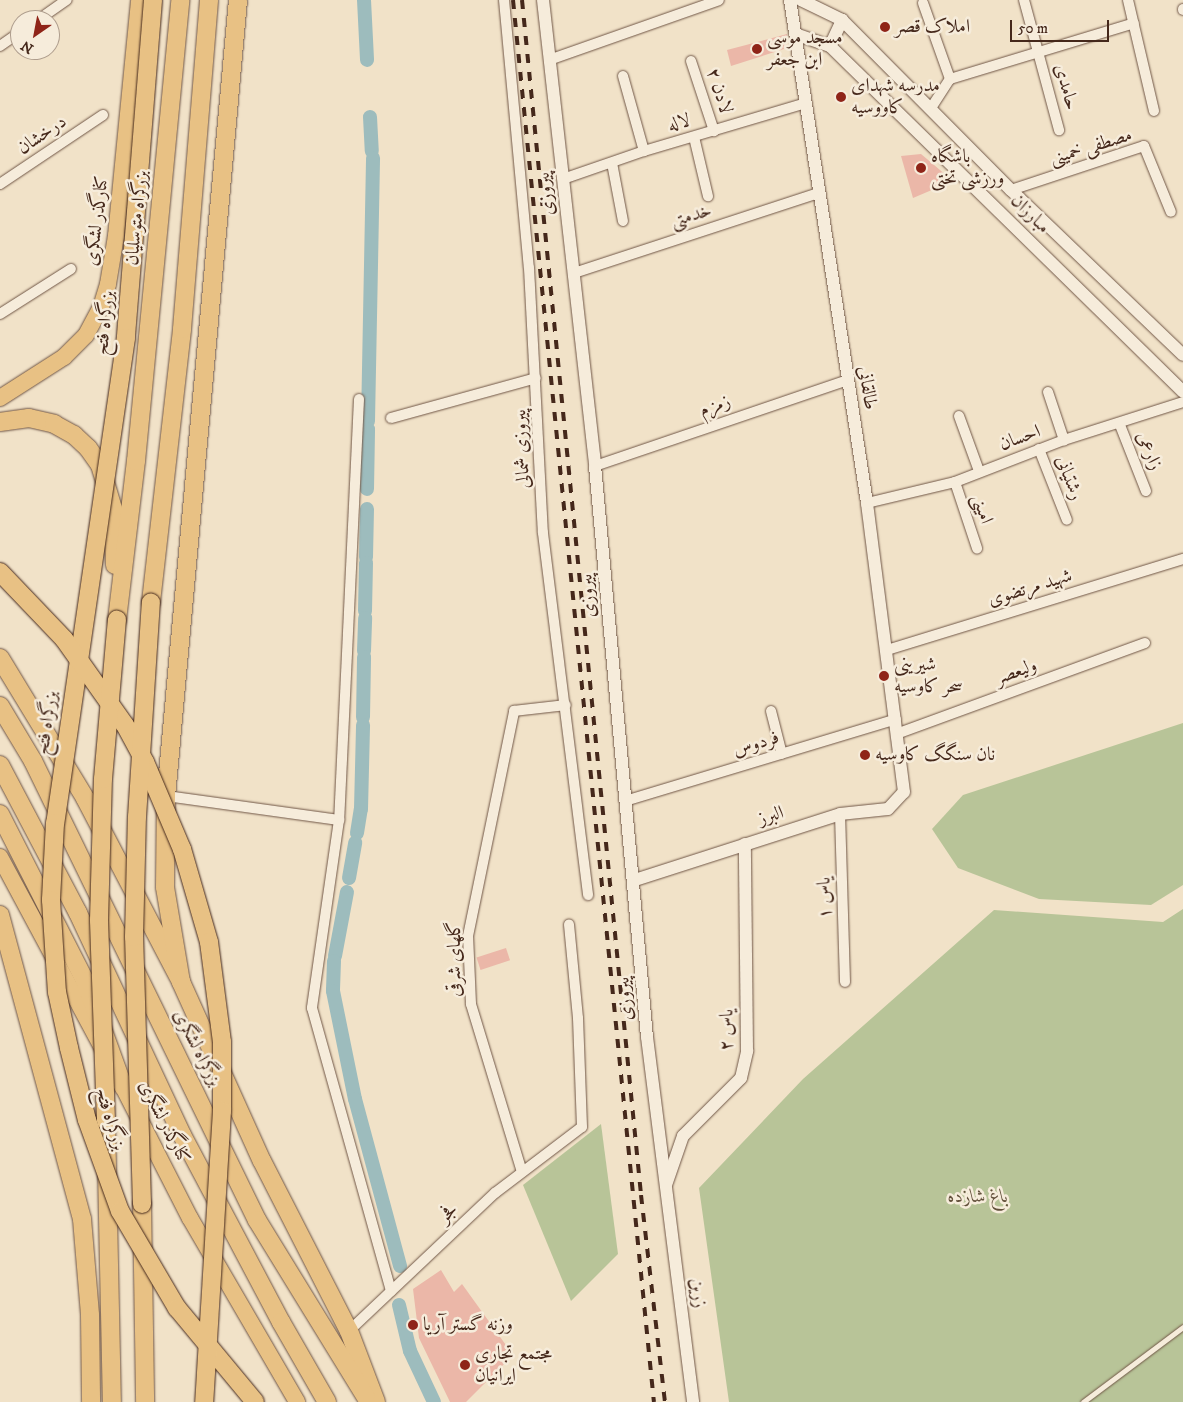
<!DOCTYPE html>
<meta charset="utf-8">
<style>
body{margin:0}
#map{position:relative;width:1183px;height:1402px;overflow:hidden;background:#f1e2c8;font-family:"IM FELL DW Pica",Amiri,serif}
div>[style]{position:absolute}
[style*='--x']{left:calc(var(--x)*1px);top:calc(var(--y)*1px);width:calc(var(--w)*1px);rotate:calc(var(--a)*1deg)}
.green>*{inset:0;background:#b8c498}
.canal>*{height:14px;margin:-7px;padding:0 7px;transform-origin:7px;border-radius:7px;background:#9dbcbd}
.building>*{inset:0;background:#ebb7a8;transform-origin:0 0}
.roads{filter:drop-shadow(0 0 1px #705646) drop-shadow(0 0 1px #705646)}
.service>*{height:5px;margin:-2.5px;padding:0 2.5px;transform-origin:2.5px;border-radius:2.5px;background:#f6ecdb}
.minor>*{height:10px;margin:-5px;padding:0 5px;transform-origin:5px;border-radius:5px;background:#f6ecdb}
.tertiary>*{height:12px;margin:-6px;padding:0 6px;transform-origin:6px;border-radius:6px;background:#f6ecdb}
.primary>*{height:16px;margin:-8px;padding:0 8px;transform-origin:8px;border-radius:8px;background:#e8c184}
.trunk>*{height:18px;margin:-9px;padding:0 9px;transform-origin:9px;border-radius:9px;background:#e8c184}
.rail>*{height:4px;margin-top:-2px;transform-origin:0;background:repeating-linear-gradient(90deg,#45281b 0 9px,transparent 0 18px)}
.bridges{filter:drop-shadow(0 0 1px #45281b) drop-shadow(0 0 1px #45281b)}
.trunk-bridge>*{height:18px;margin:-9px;padding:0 9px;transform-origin:9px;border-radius:9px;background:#e8c184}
.dots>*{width:14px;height:14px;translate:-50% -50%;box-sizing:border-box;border:2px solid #f6ecdb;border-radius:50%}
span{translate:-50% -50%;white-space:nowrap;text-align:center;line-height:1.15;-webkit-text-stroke:5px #f6ecdb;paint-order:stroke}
.poi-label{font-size:19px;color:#45281b}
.left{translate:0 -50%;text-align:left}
.street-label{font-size:19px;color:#45281b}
.park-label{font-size:19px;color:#624f3a;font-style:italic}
.north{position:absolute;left:10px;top:10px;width:50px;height:50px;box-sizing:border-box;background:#f6ecdb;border:1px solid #af9e8e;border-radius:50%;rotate:213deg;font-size:14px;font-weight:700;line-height:20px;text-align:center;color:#45281b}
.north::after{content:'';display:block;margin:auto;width:18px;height:22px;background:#8f2418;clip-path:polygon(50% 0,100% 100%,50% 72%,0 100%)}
.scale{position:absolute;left:1010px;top:20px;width:99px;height:22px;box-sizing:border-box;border:2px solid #45281b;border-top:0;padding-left:6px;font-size:15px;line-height:18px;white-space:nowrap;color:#45281b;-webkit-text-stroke:4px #f6ecdb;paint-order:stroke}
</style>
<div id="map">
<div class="green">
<div style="clip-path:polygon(1183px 723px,1183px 885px,1151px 905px,1039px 899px,958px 868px,932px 829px,963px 795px)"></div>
<div style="clip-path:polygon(1183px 909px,1183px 1402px,729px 1402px,699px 1188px,803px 1079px,994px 910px,1163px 922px)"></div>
<div style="clip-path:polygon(601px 1124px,618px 1254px,571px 1301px,523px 1185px)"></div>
</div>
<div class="canal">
<div style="--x:364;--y:0;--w:60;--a:87.1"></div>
<div style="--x:370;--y:117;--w:34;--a:87"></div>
<div style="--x:368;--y:421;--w:263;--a:-88.9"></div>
<div style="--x:367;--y:489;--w:60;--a:-89"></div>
<div style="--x:366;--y:557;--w:48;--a:-88.8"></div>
<div style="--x:365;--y:611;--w:48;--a:-88.8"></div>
<div style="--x:364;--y:651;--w:33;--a:-88"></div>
<div style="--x:363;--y:717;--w:60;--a:-89"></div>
<div style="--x:357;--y:833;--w:24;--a:-81"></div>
<div style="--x:361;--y:809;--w:84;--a:-88.6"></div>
<div style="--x:349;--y:878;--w:36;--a:-80"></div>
<div style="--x:335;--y:956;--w:65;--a:-79.4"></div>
<div style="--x:334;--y:961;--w:30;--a:92"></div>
<div style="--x:333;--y:991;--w:110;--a:78.5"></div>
<div style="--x:355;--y:1099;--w:173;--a:74.9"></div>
<div style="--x:399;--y:1305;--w:47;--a:76.6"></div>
<div style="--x:410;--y:1351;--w:56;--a:64.8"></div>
</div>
<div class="building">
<div style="clip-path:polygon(787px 34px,787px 48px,731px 66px,727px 50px)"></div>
<div style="clip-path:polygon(921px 154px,953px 181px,913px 198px,901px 156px)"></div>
<div style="left:506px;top:948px;width:13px;height:31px;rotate:72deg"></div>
<div style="clip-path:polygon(441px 1270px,454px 1292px,462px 1284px,513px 1355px,466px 1402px,450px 1402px,419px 1338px,413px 1289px)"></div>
</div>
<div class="roads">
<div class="service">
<div style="--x:1083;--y:1402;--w:125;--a:-36.9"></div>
</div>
<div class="minor">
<div style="--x:504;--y:0;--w:269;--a:84.7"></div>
<div style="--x:529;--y:268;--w:265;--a:87"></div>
<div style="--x:543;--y:533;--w:365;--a:82.9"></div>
<div style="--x:1024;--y:0;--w:135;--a:74.9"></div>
<div style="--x:1128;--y:0;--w:114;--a:76.8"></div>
<div style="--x:923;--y:3;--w:81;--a:70.4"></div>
<div style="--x:1183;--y:9;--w:1;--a:90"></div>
<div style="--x:38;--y:20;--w:35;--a:-35"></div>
<div style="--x:0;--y:46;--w:24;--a:-35"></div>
<div style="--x:549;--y:60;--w:180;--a:-19.4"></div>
<div style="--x:691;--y:61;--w:74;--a:71.8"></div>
<div style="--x:623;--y:76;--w:78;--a:74.4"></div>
<div style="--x:931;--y:108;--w:35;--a:-57"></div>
<div style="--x:950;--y:79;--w:192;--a:-16.9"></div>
<div style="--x:694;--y:137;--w:61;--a:76.7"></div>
<div style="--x:612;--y:163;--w:59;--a:79.3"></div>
<div style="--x:563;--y:179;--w:86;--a:-19.1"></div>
<div style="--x:644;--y:151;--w:169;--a:-16.5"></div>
<div style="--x:0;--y:184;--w:124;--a:-33.8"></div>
<div style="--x:1011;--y:190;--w:140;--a:-18.3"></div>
<div style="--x:1144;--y:146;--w:71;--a:67.8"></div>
<div style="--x:574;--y:273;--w:258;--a:-18.1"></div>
<div style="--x:0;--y:314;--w:84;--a:-32.4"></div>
<div style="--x:1048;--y:392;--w:51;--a:71.6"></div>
<div style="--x:359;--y:399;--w:421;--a:92.7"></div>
<div style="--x:339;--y:820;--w:190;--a:98.2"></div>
<div style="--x:312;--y:1008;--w:294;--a:74.4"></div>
<div style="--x:959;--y:416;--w:59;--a:70"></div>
<div style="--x:391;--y:418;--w:150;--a:-15.4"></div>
<div style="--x:1120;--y:425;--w:71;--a:68.5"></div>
<div style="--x:1039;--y:449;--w:76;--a:68.5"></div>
<div style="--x:595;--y:466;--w:266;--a:-18.8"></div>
<div style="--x:955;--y:482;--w:70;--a:71.6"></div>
<div style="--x:867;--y:503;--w:90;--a:-13.4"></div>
<div style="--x:955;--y:482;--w:117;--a:-21.1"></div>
<div style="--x:1064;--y:440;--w:125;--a:-17.7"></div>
<div style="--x:887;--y:650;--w:310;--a:-17.1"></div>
<div style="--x:771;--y:711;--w:44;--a:75.7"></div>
<div style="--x:899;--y:733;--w:262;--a:-20.1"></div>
<div style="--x:166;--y:796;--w:175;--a:7.9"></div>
<div style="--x:625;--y:801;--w:283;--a:-16.8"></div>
<div style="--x:840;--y:814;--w:168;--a:88.3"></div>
<div style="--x:522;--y:1172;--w:176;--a:-106.9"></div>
<div style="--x:471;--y:1004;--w:68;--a:-92.5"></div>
<div style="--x:468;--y:936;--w:230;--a:-78.4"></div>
<div style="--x:514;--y:711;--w:52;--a:-6.6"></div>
<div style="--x:349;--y:1331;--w:201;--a:-43.4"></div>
<div style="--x:495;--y:1193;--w:109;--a:-37.2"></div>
<div style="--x:582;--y:1127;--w:109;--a:-92.1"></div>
<div style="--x:578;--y:1018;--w:94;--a:-95.5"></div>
</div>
<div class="tertiary">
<div style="--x:543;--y:0;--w:469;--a:83.6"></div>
<div style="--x:595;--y:466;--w:573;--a:84.8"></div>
<div style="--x:647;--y:1037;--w:368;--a:82.8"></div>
<div style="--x:801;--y:0;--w:46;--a:26"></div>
<div style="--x:842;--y:20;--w:240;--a:45.2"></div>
<div style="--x:1011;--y:190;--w:238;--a:43.8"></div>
<div style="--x:798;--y:35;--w:34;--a:19"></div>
<div style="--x:830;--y:46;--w:494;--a:44.4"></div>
<div style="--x:830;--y:46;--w:29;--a:-65"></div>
<div style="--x:635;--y:880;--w:215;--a:-17.8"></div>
<div style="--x:840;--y:814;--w:48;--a:-5.9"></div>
<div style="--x:888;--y:809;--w:23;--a:-47"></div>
<div style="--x:904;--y:792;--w:291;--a:-97.3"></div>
<div style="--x:867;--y:503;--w:509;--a:-98.7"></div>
<div style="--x:666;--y:1185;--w:52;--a:-70.9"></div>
<div style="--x:683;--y:1136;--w:82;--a:-45"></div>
<div style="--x:741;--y:1078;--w:28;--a:-77"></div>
<div style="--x:747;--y:1051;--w:207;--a:-90.6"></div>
</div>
<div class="primary">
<div style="--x:0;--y:398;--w:76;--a:-32.6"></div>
<div style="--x:64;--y:357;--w:31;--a:-45"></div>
<div style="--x:86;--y:335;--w:32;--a:-62"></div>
<div style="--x:101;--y:307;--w:24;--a:-73"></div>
<div style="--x:108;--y:284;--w:49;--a:-80.5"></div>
<div style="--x:116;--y:236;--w:237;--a:-84.4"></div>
<div style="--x:0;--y:857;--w:218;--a:61.8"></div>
<div style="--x:117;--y:1075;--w:161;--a:63"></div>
<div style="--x:190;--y:1218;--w:213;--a:59.8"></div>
</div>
<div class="trunk">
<div style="--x:0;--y:422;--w:29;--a:-8"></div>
<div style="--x:29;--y:418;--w:26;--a:13"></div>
<div style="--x:54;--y:424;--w:23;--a:29"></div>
<div style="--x:74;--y:435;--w:19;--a:43"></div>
<div style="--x:88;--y:448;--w:21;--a:55"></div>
<div style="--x:100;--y:465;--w:46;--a:73.5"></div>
<div style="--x:113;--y:509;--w:56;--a:88"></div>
<div style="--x:151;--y:602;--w:275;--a:-83.5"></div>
<div style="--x:182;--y:329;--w:330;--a:-85.3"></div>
<div style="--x:117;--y:620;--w:160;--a:-83.2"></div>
<div style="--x:136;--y:461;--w:463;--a:-84.5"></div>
<div style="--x:0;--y:658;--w:164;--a:58.7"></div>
<div style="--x:85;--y:798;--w:208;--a:62.4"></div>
<div style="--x:181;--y:982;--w:196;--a:65.7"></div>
<div style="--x:262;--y:1161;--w:191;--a:62.9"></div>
<div style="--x:349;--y:1331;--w:76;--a:69.2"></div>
<div style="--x:0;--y:706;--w:64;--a:59"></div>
<div style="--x:33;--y:761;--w:511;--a:63.99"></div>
<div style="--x:257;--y:1220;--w:208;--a:58.4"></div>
<div style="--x:0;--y:765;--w:167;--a:62.2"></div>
<div style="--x:78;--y:913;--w:245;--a:64.9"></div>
<div style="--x:182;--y:1135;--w:212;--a:62.1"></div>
<div style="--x:281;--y:1322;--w:92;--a:60.1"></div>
<div style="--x:0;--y:814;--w:187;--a:63"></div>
<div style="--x:85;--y:981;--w:112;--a:70.1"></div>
<div style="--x:0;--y:915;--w:315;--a:74.9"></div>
<div style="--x:82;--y:1219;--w:96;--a:85.2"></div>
<div style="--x:90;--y:1315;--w:87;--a:89.3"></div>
<div style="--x:181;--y:982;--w:96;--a:-99.6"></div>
<div style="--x:165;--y:887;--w:91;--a:-89.4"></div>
<div style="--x:166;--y:796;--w:799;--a:-84.83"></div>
<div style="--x:106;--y:1121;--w:281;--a:88.8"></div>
<div style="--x:142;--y:1204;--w:198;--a:89.1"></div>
</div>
</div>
<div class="rail">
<div style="--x:513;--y:0;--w:1409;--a:84.26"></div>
<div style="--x:522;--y:0;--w:1201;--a:84.31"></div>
<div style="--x:641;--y:1195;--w:208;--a:83.4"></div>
</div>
<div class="bridges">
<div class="trunk-bridge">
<div style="--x:153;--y:0;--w:339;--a:94.6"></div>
<div style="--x:126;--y:338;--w:490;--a:98.3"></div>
<div style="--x:55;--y:823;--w:77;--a:93"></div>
<div style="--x:51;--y:900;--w:92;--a:86.3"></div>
<div style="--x:57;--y:992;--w:57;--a:77.9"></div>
<div style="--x:69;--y:1048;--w:74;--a:76"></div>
<div style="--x:87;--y:1120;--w:97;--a:70.1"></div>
<div style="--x:120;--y:1211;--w:113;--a:59.6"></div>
<div style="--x:177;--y:1308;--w:122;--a:50.3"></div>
<div style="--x:0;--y:572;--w:93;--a:46.3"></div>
<div style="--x:64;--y:639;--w:105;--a:54.7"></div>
<div style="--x:125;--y:725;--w:42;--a:61.6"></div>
<div style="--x:145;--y:762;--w:95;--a:67"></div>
<div style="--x:182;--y:849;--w:97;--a:73.8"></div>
<div style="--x:209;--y:942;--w:101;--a:82.6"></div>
<div style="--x:222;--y:1042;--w:69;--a:90"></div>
<div style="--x:222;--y:1111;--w:292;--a:93.5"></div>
<div style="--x:106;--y:1121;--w:201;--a:-92"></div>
<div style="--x:99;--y:920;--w:141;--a:-88.4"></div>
<div style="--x:103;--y:779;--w:160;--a:-85"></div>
<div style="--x:142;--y:1204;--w:267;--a:-91.7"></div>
<div style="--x:134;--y:937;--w:120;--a:-88.6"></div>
<div style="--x:137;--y:817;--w:215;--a:-86.3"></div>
</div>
</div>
<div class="dots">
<div style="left:885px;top:27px;background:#8f2418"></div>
<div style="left:757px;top:49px;background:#8f2418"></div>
<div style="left:841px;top:97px;background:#8f2418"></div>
<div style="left:921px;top:168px;background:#8f2418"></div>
<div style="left:884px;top:676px;background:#8f2418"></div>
<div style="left:865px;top:755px;background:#8f2418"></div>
<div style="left:413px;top:1325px;background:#8f2418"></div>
<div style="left:465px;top:1365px;background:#8f2418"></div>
</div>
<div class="poi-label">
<span class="left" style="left:895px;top:27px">املاک قصر</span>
<span class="left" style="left:767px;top:49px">مسجد موسی<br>ابن جعفر</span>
<span class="left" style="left:851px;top:97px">مدرسه شهدای<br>کاووسیه</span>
<span class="left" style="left:931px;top:168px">باشگاه<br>ورزشی تختی</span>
<span class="left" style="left:894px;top:676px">شیرینی<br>سحر کاوسیه</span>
<span class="left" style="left:875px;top:755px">نان سنگگ کاوسیه</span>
<span class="left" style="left:423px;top:1325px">وزنه گستر آریا</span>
<span class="left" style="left:475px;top:1365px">مجتمع تجاری<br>ایرانیان</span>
</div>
<div class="street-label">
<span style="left:1066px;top:87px;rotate:75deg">حامدی</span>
<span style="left:719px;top:91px;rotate:72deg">لادن ۲</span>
<span style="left:679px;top:123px;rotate:-16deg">لاله</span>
<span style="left:42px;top:135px;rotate:-34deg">درخشان</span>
<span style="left:1091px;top:147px;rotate:-17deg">مصطفی خمینی</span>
<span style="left:546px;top:194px;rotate:-97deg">پیروزی</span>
<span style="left:1030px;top:214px;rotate:45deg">مبارزان</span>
<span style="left:691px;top:216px;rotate:-18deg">خدمتی</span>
<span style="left:137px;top:218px;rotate:-84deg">بزرگراه متوسلیان</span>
<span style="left:97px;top:221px;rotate:-83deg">کنارگذر لشگری</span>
<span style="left:105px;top:323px;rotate:-84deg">بزرگراه فتح</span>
<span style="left:867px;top:388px;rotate:81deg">طالقانی</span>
<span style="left:715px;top:406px;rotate:-19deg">زمزم</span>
<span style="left:1020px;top:438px;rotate:-20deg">احسان</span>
<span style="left:522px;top:449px;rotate:-93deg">پیروزی شمالی</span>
<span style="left:1149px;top:451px;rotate:68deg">زارعی</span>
<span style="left:1069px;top:478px;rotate:69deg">رشتیانی</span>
<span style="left:982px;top:509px;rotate:71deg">امینی</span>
<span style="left:1030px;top:588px;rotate:-17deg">شهید مرتضوی</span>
<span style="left:588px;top:596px;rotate:-95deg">پیروزی</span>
<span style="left:1016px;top:672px;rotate:-20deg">ولیعصر</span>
<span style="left:47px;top:723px;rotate:-82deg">بزرگراه فتح</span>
<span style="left:756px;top:744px;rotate:-17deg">فردوس</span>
<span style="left:771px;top:816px;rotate:-17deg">البرز</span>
<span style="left:825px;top:898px;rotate:-92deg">یاس ۱</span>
<span style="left:455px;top:959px;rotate:-90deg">گلهای شرقی</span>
<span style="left:625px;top:999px;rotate:-95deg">پیروزی</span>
<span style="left:727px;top:1030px;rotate:-89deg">یاس ۲</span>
<span style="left:197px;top:1048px;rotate:63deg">بزرگراه لشگری</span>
<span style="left:110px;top:1119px;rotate:73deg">بزرگراه فتح</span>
<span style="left:164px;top:1122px;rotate:63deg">کنارگذر لشگری</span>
<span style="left:448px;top:1213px;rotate:-43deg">فجر</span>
<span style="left:698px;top:1293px;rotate:82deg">زرین</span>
</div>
<div class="park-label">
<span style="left:978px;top:1197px">باغ شازده</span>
</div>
<div class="north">N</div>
<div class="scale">50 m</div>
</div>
